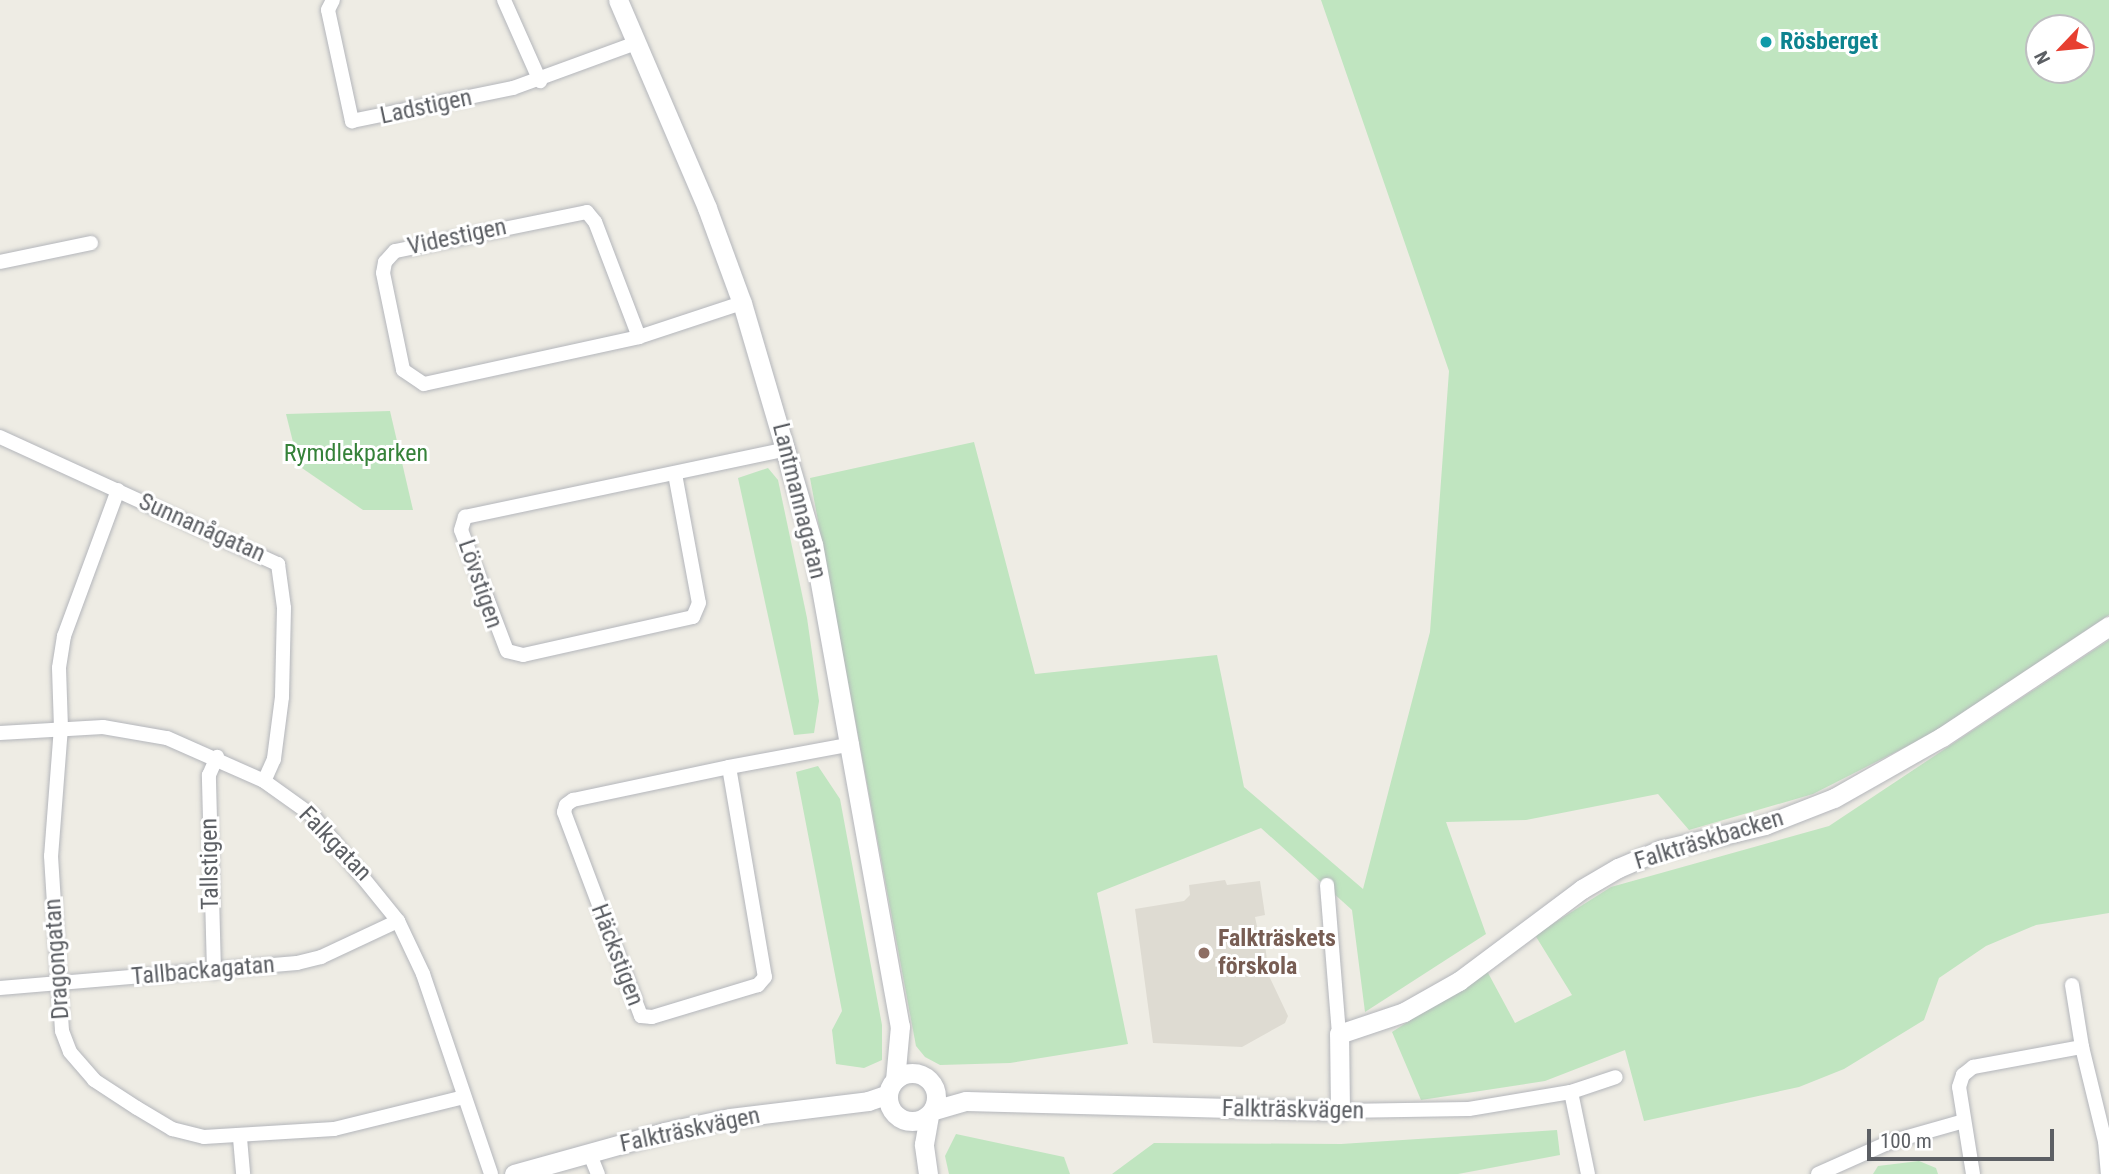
<!DOCTYPE html>
<meta charset="utf-8">
<style>
body{margin:0}
#map{position:relative;width:2109px;height:1174px;overflow:hidden;background:#eeece4;font-family:"Roboto Condensed",sans-serif}
div>[style]{position:absolute}
[style*='--x']{left:calc(var(--x)*1px);top:calc(var(--y)*1px);width:calc(var(--w)*1px);rotate:calc(var(--a)*1deg)}
.education>*{inset:0;background:#dedbd2}
.green>*{inset:0;background:#c0e5c0}
.roads{filter:drop-shadow(0 0 2px #b4b6bb) drop-shadow(0 0 2px #b4b6bb)}
.street>*{height:14px;margin:-7px;padding:0 7px;transform-origin:7px;border-radius:7px;background:#fff}
.secondary>*{height:19px;margin:-9.5px;padding:0 9.5px;transform-origin:9.5px;border-radius:9.5px;background:#fff}
.secondary>.ring{margin:-9.5px;padding:0;box-sizing:content-box;background:none;border:19px solid #fff;border-radius:50%}
.dots>*{width:19px;height:19px;translate:-50% -50%;box-sizing:border-box;border:4px solid #fff;border-radius:50%}
span{translate:-50% -50%;white-space:nowrap;text-align:center;line-height:1.15;-webkit-text-stroke:6px #fff;paint-order:stroke}
.culture-label{font-size:24px;color:#0d838f;font-weight:700}
.left{translate:0 -50%;text-align:left}
.street-label{font-size:24px;color:#5c5f64}
.park-label{font-size:24px;color:#358239}
.education-label{font-size:24px;color:#785e54;font-weight:700}
.north{position:absolute;left:2025px;top:14px;width:70px;height:70px;box-sizing:border-box;background:#fff;border:2px solid #bebfc1;border-radius:50%;rotate:244deg;font-size:19px;font-weight:700;line-height:28px;text-align:center;color:#5c5f64}
.north::after{content:'';display:block;margin:auto;width:24px;height:32px;background:#e73f31;clip-path:polygon(50% 0,100% 100%,50% 72%,0 100%)}
.scale{position:absolute;left:1867px;top:1129px;width:187px;height:32px;box-sizing:border-box;border:4px solid #5c5f64;border-top:0;padding-left:9px;font-size:21px;line-height:24px;white-space:nowrap;color:#5c5f64;-webkit-text-stroke:5px #fff;paint-order:stroke}
</style>
<div id="map">
<div class="education">
<div style="clip-path:polygon(1225px 880px,1227px 885px,1260px 881px,1265px 915px,1255px 917px,1258px 931px,1263px 929px,1269px 976px,1288px 1016px,1285px 1023px,1242px 1047px,1153px 1043px,1135px 909px,1184px 901px,1190px 895px,1189px 885px)"></div>
</div>
<div class="green">
<div style="clip-path:polygon(evenodd,1321px 0,2109px 0,2109px 615px,1931px 734px,1813px 794px,1689px 830px,1658px 794px,1526px 820px,1446px 822px,1486px 934px,1365px 1012px,1352px 910px,1261px 828px,1097px 893px,1128px 1044px,1010px 1063px,940px 1065px,925px 1057px,916px 1046px,810px 478px,974px 442px,1035px 674px,1217px 655px,1244px 787px,1363px 889px,1430px 632px,1449px 371px,1321px 0,2039px 28px,2081px 28px,2081px 70px,2039px 70px,2039px 28px)"></div>
<div style="clip-path:polygon(390px 411px,413px 510px,363px 510px,299px 466px,286px 414px)"></div>
<div style="clip-path:polygon(768px 468px,778px 480px,807px 618px,819px 701px,814px 733px,794px 735px,738px 478px)"></div>
<div style="clip-path:polygon(2109px 640px,2109px 913px,2036px 925px,1986px 946px,1939px 978px,1924px 1020px,1844px 1069px,1799px 1087px,1644px 1121px,1625px 1050px,1545px 1081px,1421px 1100px,1392px 1032px,1487px 971px,1515px 1023px,1572px 995px,1535px 935px,1611px 887px,1829px 826px)"></div>
<div style="clip-path:polygon(818px 766px,840px 799px,882px 1025px,882px 1060px,864px 1068px,836px 1064px,832px 1030px,842px 1011px,796px 772px)"></div>
<div style="clip-path:polygon(1557px 1130px,1560px 1155px,1458px 1174px,1112px 1174px,1154px 1143px,1341px 1144px)"></div>
<div style="clip-path:polygon(956px 1134px,1064px 1157px,1070px 1174px,949px 1174px,945px 1156px)"></div>
<div style="clip-path:polygon(1919px 1161px,1936px 1168px,1938px 1174px,1873px 1174px,1878px 1166px)"></div>
</div>
<div class="roads">
<div class="street">
<div style="--x:333;--y:0;--w:11;--a:117"></div>
<div style="--x:328;--y:10;--w:114;--a:77.8"></div>
<div style="--x:352;--y:121;--w:164;--a:-11.6"></div>
<div style="--x:513;--y:88;--w:131;--a:-20.1"></div>
<div style="--x:504;--y:0;--w:89;--a:66"></div>
<div style="--x:0;--y:262;--w:93;--a:-11.8"></div>
<div style="--x:639;--y:337;--w:123;--a:-110.9"></div>
<div style="--x:595;--y:222;--w:13;--a:-129"></div>
<div style="--x:587;--y:212;--w:196;--a:168.5"></div>
<div style="--x:395;--y:251;--w:15;--a:132"></div>
<div style="--x:385;--y:262;--w:11;--a:100"></div>
<div style="--x:383;--y:273;--w:99;--a:78.3"></div>
<div style="--x:403;--y:370;--w:25;--a:34"></div>
<div style="--x:424;--y:384;--w:220;--a:-12.3"></div>
<div style="--x:639;--y:337;--w:108;--a:-18.3"></div>
<div style="--x:0;--y:437;--w:306;--a:24.6"></div>
<div style="--x:278;--y:564;--w:44;--a:82.2"></div>
<div style="--x:284;--y:608;--w:89;--a:91.3"></div>
<div style="--x:282;--y:697;--w:63;--a:97.4"></div>
<div style="--x:274;--y:759;--w:24;--a:114"></div>
<div style="--x:675;--y:474;--w:131;--a:79.5"></div>
<div style="--x:699;--y:603;--w:15;--a:113"></div>
<div style="--x:693;--y:617;--w:174;--a:167.4"></div>
<div style="--x:523;--y:655;--w:16;--a:-166"></div>
<div style="--x:507;--y:651;--w:129;--a:-110.8"></div>
<div style="--x:461;--y:530;--w:14;--a:-73"></div>
<div style="--x:465;--y:517;--w:329;--a:-11.9"></div>
<div style="--x:118;--y:490;--w:156;--a:110.3"></div>
<div style="--x:64;--y:636;--w:32;--a:99"></div>
<div style="--x:59;--y:668;--w:59;--a:88.1"></div>
<div style="--x:61;--y:727;--w:129;--a:94.4"></div>
<div style="--x:51;--y:856;--w:175;--a:86.4"></div>
<div style="--x:62;--y:1031;--w:22;--a:69"></div>
<div style="--x:70;--y:1052;--w:37;--a:49"></div>
<div style="--x:94;--y:1080;--w:51;--a:33.1"></div>
<div style="--x:137;--y:1108;--w:41;--a:31"></div>
<div style="--x:172;--y:1129;--w:33;--a:14"></div>
<div style="--x:204;--y:1137;--w:130;--a:-3.5"></div>
<div style="--x:334;--y:1129;--w:134;--a:-13.8"></div>
<div style="--x:0;--y:733;--w:103;--a:-3.3"></div>
<div style="--x:103;--y:727;--w:65;--a:9.8"></div>
<div style="--x:167;--y:738;--w:106;--a:23.9"></div>
<div style="--x:264;--y:781;--w:60;--a:35.5"></div>
<div style="--x:313;--y:816;--w:135;--a:51"></div>
<div style="--x:398;--y:921;--w:59;--a:64.7"></div>
<div style="--x:423;--y:974;--w:211;--a:71.2"></div>
<div style="--x:729;--y:767;--w:213;--a:80.3"></div>
<div style="--x:765;--y:977;--w:11;--a:131"></div>
<div style="--x:758;--y:985;--w:111;--a:163.2"></div>
<div style="--x:652;--y:1017;--w:11;--a:-175"></div>
<div style="--x:641;--y:1016;--w:218;--a:-110.7"></div>
<div style="--x:564;--y:812;--w:7;--a:-74"></div>
<div style="--x:566;--y:805;--w:9;--a:-36"></div>
<div style="--x:573;--y:800;--w:159;--a:-11.9"></div>
<div style="--x:729;--y:767;--w:125;--a:-10.6"></div>
<div style="--x:1327;--y:885;--w:149;--a:85.4"></div>
<div style="--x:214;--y:972;--w:197;--a:-91.5"></div>
<div style="--x:209;--y:775;--w:20;--a:-66"></div>
<div style="--x:2072;--y:985;--w:63;--a:80.8"></div>
<div style="--x:0;--y:988;--w:298;--a:-4.8"></div>
<div style="--x:297;--y:963;--w:25;--a:-14"></div>
<div style="--x:321;--y:957;--w:85;--a:-25.1"></div>
<div style="--x:1571;--y:1092;--w:84;--a:78.3"></div>
<div style="--x:1340;--y:1111;--w:129;--a:-0.9"></div>
<div style="--x:1469;--y:1109;--w:103;--a:-9.5"></div>
<div style="--x:1571;--y:1092;--w:47;--a:-18.4"></div>
<div style="--x:240;--y:1138;--w:36;--a:85"></div>
<div style="--x:589;--y:1152;--w:24;--a:68"></div>
<div style="--x:1818;--y:1174;--w:79;--a:-24"></div>
<div style="--x:1890;--y:1142;--w:77;--a:-15.8"></div>
<div style="--x:1973;--y:1174;--w:88;--a:-99.1"></div>
<div style="--x:1959;--y:1087;--w:13;--a:-72"></div>
<div style="--x:1963;--y:1075;--w:13;--a:-39"></div>
<div style="--x:1973;--y:1067;--w:111;--a:-10.4"></div>
<div style="--x:2082;--y:1047;--w:97;--a:76.3"></div>
<div style="--x:2105;--y:1141;--w:33;--a:85"></div>
</div>
<div class="secondary">
<div style="--x:618;--y:0;--w:226;--a:66.8"></div>
<div style="--x:707;--y:208;--w:101;--a:69.8"></div>
<div style="--x:742;--y:303;--w:251;--a:73.6"></div>
<div style="--x:813;--y:544;--w:490;--a:79.8"></div>
<div style="--x:900;--y:1026;--w:54;--a:95.3"></div>
<div class="ring" style="left:888px;top:1073px;width:29px;height:29px"></div>
<div style="--x:934;--y:1110;--w:33;--a:-16"></div>
<div style="--x:966;--y:1101;--w:374;--a:1.5"></div>
<div style="--x:1340;--y:1111;--w:77;--a:-90.7"></div>
<div style="--x:1339;--y:1034;--w:69;--a:-18.7"></div>
<div style="--x:1404;--y:1012;--w:63;--a:-29.4"></div>
<div style="--x:1459;--y:981;--w:154;--a:-36.8"></div>
<div style="--x:1582;--y:889;--w:42;--a:-30.3"></div>
<div style="--x:1618;--y:868;--w:46;--a:-23.2"></div>
<div style="--x:1660;--y:850;--w:108;--a:-13.4"></div>
<div style="--x:1765;--y:825;--w:74;--a:-21.4"></div>
<div style="--x:1834;--y:798;--w:124;--a:-29.5"></div>
<div style="--x:1942;--y:737;--w:201;--a:-33.6"></div>
<div style="--x:514;--y:1174;--w:156;--a:-15.6"></div>
<div style="--x:664;--y:1132;--w:67;--a:-12"></div>
<div style="--x:730;--y:1118;--w:139;--a:-7"></div>
<div style="--x:868;--y:1101;--w:21;--a:-19"></div>
<div style="--x:928;--y:1174;--w:30;--a:-98"></div>
<div style="--x:924;--y:1144;--w:29;--a:-80"></div>
</div>
</div>
<div class="dots">
<div style="left:1766px;top:42px;background:#0f9aa8"></div>
<div style="left:1204px;top:953px;background:#8d6e63"></div>
</div>
<div class="culture-label">
<span class="left" style="left:1780px;top:42px">Rösberget</span>
</div>
<div class="street-label">
<span style="left:426px;top:107px;rotate:-12deg">Ladstigen</span>
<span style="left:457px;top:237px;rotate:-12deg">Videstigen</span>
<span style="left:799px;top:501px;rotate:76deg">Lantmannagatan</span>
<span style="left:202px;top:528px;rotate:24deg">Sunnanågatan</span>
<span style="left:480px;top:584px;rotate:71deg">Lövstigen</span>
<span style="left:1709px;top:840px;rotate:-17deg">Falkträskbacken</span>
<span style="left:335px;top:844px;rotate:46deg">Falkgatan</span>
<span style="left:210px;top:864px;rotate:-91deg">Tallstigen</span>
<span style="left:617px;top:955px;rotate:69deg">Häckstigen</span>
<span style="left:57px;top:959px;rotate:-94deg">Dragongatan</span>
<span style="left:203px;top:971px;rotate:-5deg">Tallbackagatan</span>
<span style="left:1293px;top:1110px;rotate:1deg">Falkträskvägen</span>
<span style="left:690px;top:1130px;rotate:-12deg">Falkträskvägen</span>
</div>
<div class="park-label">
<span style="left:356px;top:454px">Rymdlekparken</span>
</div>
<div class="education-label">
<span class="left" style="left:1218px;top:953px">Falkträskets<br>förskola</span>
</div>
<div class="north">N</div>
<div class="scale">100 m</div>
</div>
